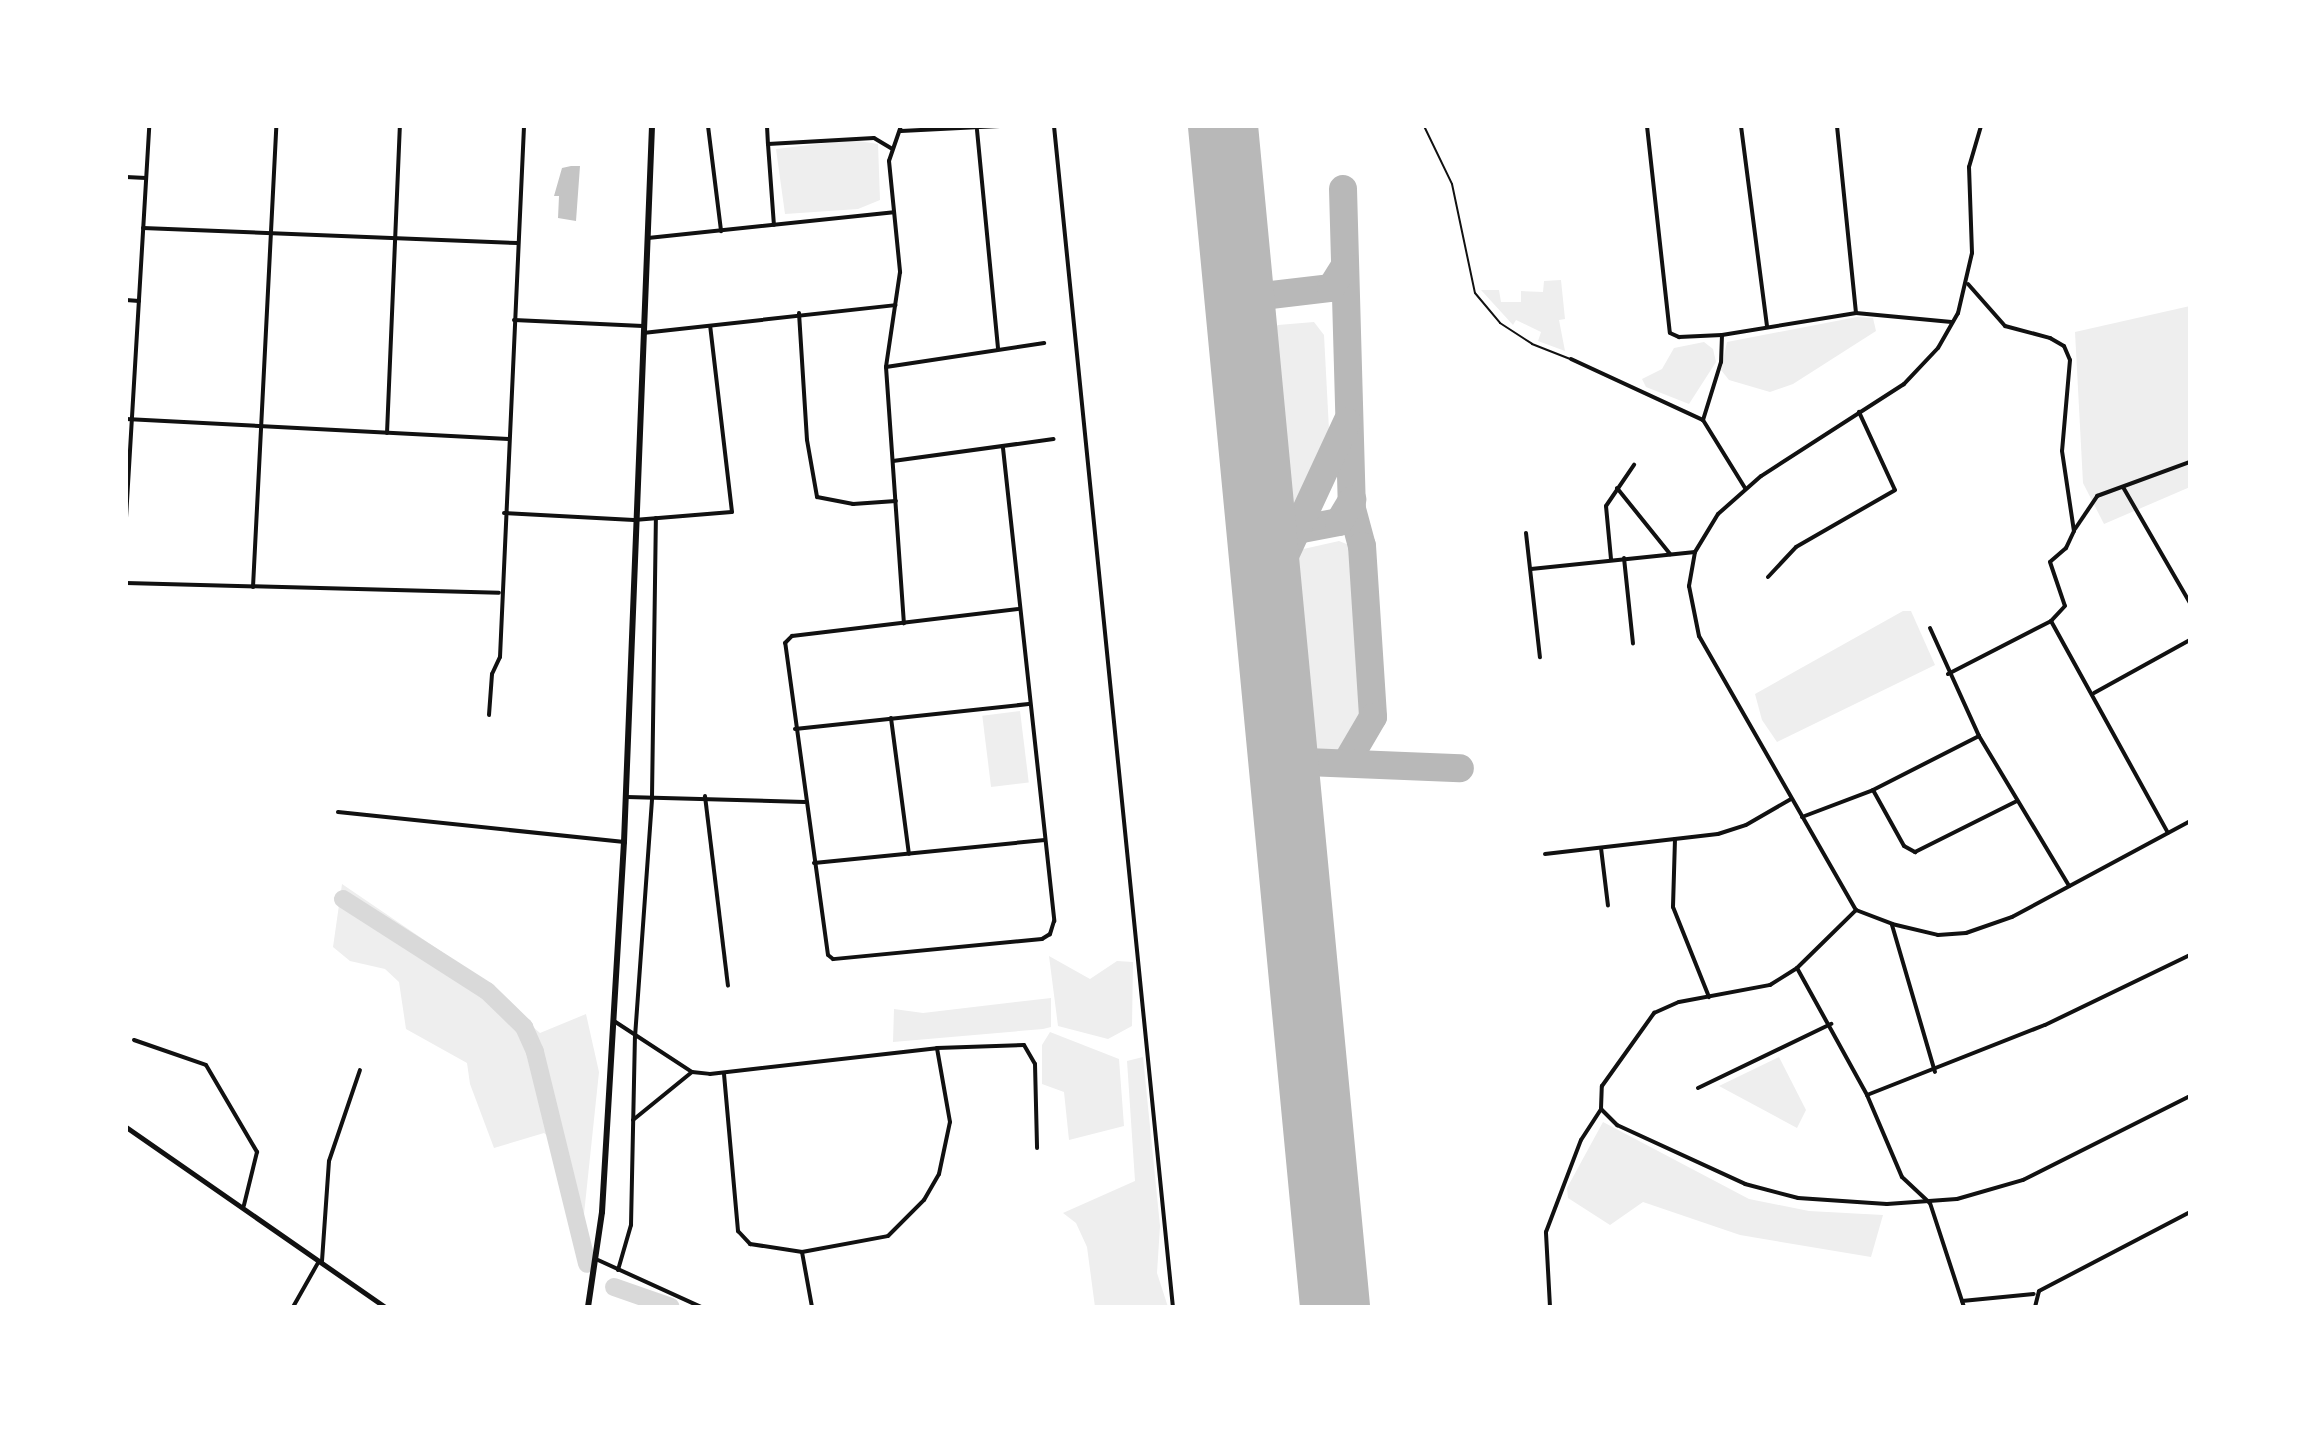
<!DOCTYPE html>
<style>
body{margin:0}
#map{position:relative;width:2316px;height:1433px;overflow:hidden;background:#fff;font-family:"PT Serif",serif}
div>[style]{position:absolute}
[style*='--x']{left:calc(var(--x)*1px);top:calc(var(--y)*1px);width:calc(var(--w)*1px);rotate:calc(var(--a)*1deg)}
.green>*{inset:0;background:#eee;transform-origin:0 0}
.river>*{height:18px;margin:-9px;padding:0 9px;transform-origin:9px;border-radius:9px;background:#d9d9d9}
.taxiway>*{height:28px;margin:-14px;padding:0 14px;transform-origin:14px;border-radius:14px;background:#b8b8b8}
.runway>*{height:70px;margin:-35px;padding:0 35px;transform-origin:35px;border-radius:35px;background:#b8b8b8}
.building>*{inset:0;background:#c4c4c4}
.service>*{height:2px;margin:-1px;padding:0 1px;transform-origin:1px;border-radius:1px;background:#111}
.minor>*{height:4px;margin:-2px;padding:0 2px;transform-origin:2px;border-radius:2px;background:#111}
.tertiary>*{height:5px;margin:-2.5px;padding:0 2.5px;transform-origin:2.5px;border-radius:2.5px;background:#111}
.secondary>*{height:6px;margin:-3px;padding:0 3px;transform-origin:3px;border-radius:3px;background:#111}
span{translate:-50% -50%;white-space:nowrap;text-align:center;line-height:1.15;-webkit-text-stroke:8px #fff;paint-order:stroke}
.frame{position:absolute;inset:0;border:128px solid #fff;pointer-events:none}
</style>
<div id="map">
<div class="green">
<div style="clip-path:polygon(852px 140px,878px 144px,880px 200px,858px 209px,785px 214px,776px 149px)"></div>
<div style="clip-path:polygon(1561px 280px,1565px 319px,1559px 320px,1565px 351px,1538px 341px,1541px 332px,1516px 320px,1513px 325px,1481px 290px,1499px 290px,1501px 302px,1521px 302px,1521px 291px,1543px 292px,1544px 281px)"></div>
<div style="clip-path:polygon(2190px 306px,2190px 487px,2104px 524px,2083px 483px,2075px 332px)"></div>
<div style="clip-path:polygon(1857px 317px,1873px 318px,1876px 331px,1793px 384px,1770px 392px,1729px 380px,1721px 370px,1727px 342px)"></div>
<div style="clip-path:polygon(1314px 322px,1324px 335px,1329px 430px,1297px 503px,1288px 505px,1283px 502px,1268px 335px,1278px 325px)"></div>
<div style="clip-path:polygon(1704px 342px,1713px 349px,1716px 362px,1689px 404px,1646px 387px,1642px 379px,1662px 369px,1674px 348px)"></div>
<div style="clip-path:polygon(1339px 541px,1354px 547px,1363px 722px,1341px 755px,1318px 755px,1306px 744px,1291px 584px,1299px 550px)"></div>
<div style="clip-path:polygon(1903px 611px,1911px 611px,1935px 665px,1777px 742px,1762px 720px,1755px 694px)"></div>
<div style="left:1020px;top:711px;width:72px;height:38px;rotate:83deg"></div>
<div style="clip-path:polygon(342px 884px,461px 965px,540px 1033px,586px 1014px,599px 1072px,580px 1252px,553px 1140px,544px 1133px,494px 1148px,470px 1084px,467px 1063px,406px 1029px,399px 982px,385px 969px,350px 961px,333px 947px)"></div>
<div style="clip-path:polygon(1049px 956px,1090px 979px,1117px 961px,1133px 962px,1132px 1026px,1108px 1039px,1058px 1026px)"></div>
<div style="clip-path:polygon(1051px 998px,1051px 1027px,1043px 1029px,893px 1042px,894px 1009px,923px 1013px)"></div>
<div style="clip-path:polygon(1050px 1032px,1119px 1059px,1124px 1126px,1069px 1140px,1064px 1092px,1042px 1084px,1042px 1045px)"></div>
<div style="clip-path:polygon(1143px 1057px,1160px 1226px,1157px 1273px,1168px 1307px,1095px 1307px,1087px 1247px,1076px 1223px,1063px 1213px,1135px 1181px,1127px 1061px)"></div>
<div style="clip-path:polygon(1779px 1057px,1806px 1110px,1797px 1128px,1719px 1086px)"></div>
<div style="clip-path:polygon(1603px 1122px,1749px 1199px,1809px 1211px,1883px 1215px,1871px 1257px,1740px 1235px,1643px 1202px,1610px 1225px,1568px 1198px,1567px 1188px)"></div>
</div>
<div class="river">
<div style="--x:343;--y:899;--w:171;--a:32.6"></div>
<div style="--x:487;--y:991;--w:52;--a:44.2"></div>
<div style="--x:524;--y:1027;--w:27;--a:66"></div>
<div style="--x:535;--y:1052;--w:218;--a:76.2"></div>
<div style="--x:614;--y:1287;--w:60;--a:19.3"></div>
</div>
<div class="taxiway">
<div style="--x:1343;--y:189;--w:320;--a:88.4"></div>
<div style="--x:1352;--y:509;--w:38;--a:75"></div>
<div style="--x:1362;--y:546;--w:171;--a:86.3"></div>
<div style="--x:1373;--y:717;--w:53;--a:120.4"></div>
<div style="--x:1238;--y:277;--w:14;--a:51"></div>
<div style="--x:1247;--y:288;--w:18;--a:19"></div>
<div style="--x:1241;--y:316;--w:23;--a:-56"></div>
<div style="--x:1254;--y:297;--w:78;--a:-6.7"></div>
<div style="--x:1331;--y:288;--w:26;--a:-58"></div>
<div style="--x:1264;--y:550;--w:20;--a:-53"></div>
<div style="--x:1276;--y:534;--w:64;--a:-10.8"></div>
<div style="--x:1339;--y:522;--w:26;--a:-59"></div>
<div style="--x:1268;--y:603;--w:27;--a:-75"></div>
<div style="--x:1275;--y:577;--w:171;--a:-65.1"></div>
<div style="--x:1282;--y:761;--w:178;--a:2.3"></div>
</div>
<div class="runway">
<div style="--x:1223;--y:126;--w:1186;--a:84.58"></div>
</div>
<div class="building">
<div style="clip-path:polygon(571px 166px,580px 166px,576px 221px,558px 218px,559px 196px,554px 196px,562px 168px)"></div>
</div>
<div class="service">
<div style="--x:1424;--y:126;--w:64;--a:64.2"></div>
<div style="--x:1452;--y:184;--w:111;--a:78.1"></div>
<div style="--x:1475;--y:293;--w:39;--a:50"></div>
<div style="--x:1500;--y:323;--w:38;--a:33"></div>
<div style="--x:1532;--y:344;--w:41;--a:21.5"></div>
</div>
<div class="minor">
<div style="--x:708;--y:126;--w:106;--a:82.9"></div>
<div style="--x:767;--y:126;--w:18;--a:87"></div>
<div style="--x:768;--y:144;--w:106;--a:-3.2"></div>
<div style="--x:874;--y:138;--w:21;--a:31"></div>
<div style="--x:901;--y:126;--w:37;--a:109"></div>
<div style="--x:889;--y:161;--w:112;--a:84.3"></div>
<div style="--x:900;--y:272;--w:96;--a:98.4"></div>
<div style="--x:886;--y:367;--w:257;--a:86"></div>
<div style="--x:1054;--y:126;--w:1187;--a:84.25"></div>
<div style="--x:1647;--y:126;--w:208;--a:83.7"></div>
<div style="--x:1670;--y:333;--w:10;--a:24"></div>
<div style="--x:1679;--y:337;--w:43;--a:-2.7"></div>
<div style="--x:1722;--y:335;--w:136;--a:-9.3"></div>
<div style="--x:1856;--y:313;--w:96;--a:5.4"></div>
<div style="--x:1741;--y:126;--w:202;--a:82.6"></div>
<div style="--x:1837;--y:126;--w:188;--a:84.2"></div>
<div style="--x:1981;--y:126;--w:43;--a:106.3"></div>
<div style="--x:1969;--y:167;--w:86;--a:88"></div>
<div style="--x:1972;--y:253;--w:62;--a:103.1"></div>
<div style="--x:1958;--y:313;--w:40;--a:119.7"></div>
<div style="--x:1938;--y:348;--w:50;--a:133.4"></div>
<div style="--x:1904;--y:384;--w:170;--a:147.2"></div>
<div style="--x:1761;--y:476;--w:57;--a:138.5"></div>
<div style="--x:1718;--y:514;--w:44;--a:121.2"></div>
<div style="--x:1695;--y:552;--w:35;--a:100"></div>
<div style="--x:1689;--y:586;--w:51;--a:78.7"></div>
<div style="--x:1699;--y:636;--w:316;--a:60.2"></div>
<div style="--x:1856;--y:910;--w:39;--a:21"></div>
<div style="--x:1892;--y:924;--w:47;--a:13.4"></div>
<div style="--x:1938;--y:935;--w:28;--a:-4"></div>
<div style="--x:1966;--y:933;--w:49;--a:-19.2"></div>
<div style="--x:2012;--y:917;--w:202;--a:-28.3"></div>
<div style="--x:977;--y:130;--w:220;--a:84.5"></div>
<div style="--x:901;--y:131;--w:99;--a:-2.9"></div>
<div style="--x:768;--y:144;--w:81;--a:85.8"></div>
<div style="--x:126;--y:177;--w:20;--a:3"></div>
<div style="--x:143;--y:228;--w:375;--a:2.3"></div>
<div style="--x:648;--y:238;--w:247;--a:-6"></div>
<div style="--x:1968;--y:284;--w:56;--a:48.6"></div>
<div style="--x:2005;--y:326;--w:47;--a:14.9"></div>
<div style="--x:2050;--y:338;--w:16;--a:30"></div>
<div style="--x:2064;--y:346;--w:15;--a:67"></div>
<div style="--x:2070;--y:360;--w:91;--a:95"></div>
<div style="--x:2062;--y:451;--w:81;--a:81.5"></div>
<div style="--x:2074;--y:531;--w:19;--a:115"></div>
<div style="--x:2066;--y:548;--w:21;--a:139"></div>
<div style="--x:2050;--y:562;--w:46;--a:71.2"></div>
<div style="--x:2065;--y:606;--w:21;--a:133"></div>
<div style="--x:126;--y:300;--w:13;--a:4"></div>
<div style="--x:799;--y:313;--w:127;--a:86.4"></div>
<div style="--x:807;--y:440;--w:58;--a:80"></div>
<div style="--x:817;--y:497;--w:37;--a:11"></div>
<div style="--x:853;--y:504;--w:43;--a:-4"></div>
<div style="--x:514;--y:320;--w:129;--a:2.7"></div>
<div style="--x:643;--y:333;--w:254;--a:-6.3"></div>
<div style="--x:1722;--y:335;--w:27;--a:92"></div>
<div style="--x:1721;--y:362;--w:61;--a:107.2"></div>
<div style="--x:1703;--y:420;--w:80;--a:58.3"></div>
<div style="--x:1571;--y:359;--w:145;--a:24.8"></div>
<div style="--x:886;--y:367;--w:160;--a:-8.6"></div>
<div style="--x:126;--y:419;--w:383;--a:3"></div>
<div style="--x:387;--y:433;--w:307;--a:-87.6"></div>
<div style="--x:1003;--y:448;--w:476;--a:83.8"></div>
<div style="--x:1054;--y:921;--w:14;--a:107"></div>
<div style="--x:1050;--y:934;--w:9;--a:148"></div>
<div style="--x:1042;--y:939;--w:210;--a:174.5"></div>
<div style="--x:833;--y:959;--w:6;--a:-141"></div>
<div style="--x:828;--y:955;--w:315;--a:-97.8"></div>
<div style="--x:785;--y:643;--w:10;--a:-45"></div>
<div style="--x:792;--y:636;--w:229;--a:-6.8"></div>
<div style="--x:893;--y:461;--w:162;--a:-7.8"></div>
<div style="--x:2123;--y:487;--w:134;--a:60"></div>
<div style="--x:1617;--y:488;--w:85;--a:51.2"></div>
<div style="--x:504;--y:513;--w:130;--a:3.1"></div>
<div style="--x:634;--y:520;--w:98;--a:-4.7"></div>
<div style="--x:732;--y:512;--w:187;--a:-96.7"></div>
<div style="--x:126;--y:518;--w:393;--a:-86.6"></div>
<div style="--x:2075;--y:529;--w:40;--a:-56"></div>
<div style="--x:2097;--y:496;--w:99;--a:-20.1"></div>
<div style="--x:1526;--y:533;--w:125;--a:83.6"></div>
<div style="--x:1624;--y:558;--w:86;--a:84"></div>
<div style="--x:1611;--y:559;--w:53;--a:-95.4"></div>
<div style="--x:1606;--y:506;--w:50;--a:-55.7"></div>
<div style="--x:1531;--y:569;--w:165;--a:-5.9"></div>
<div style="--x:1768;--y:577;--w:41;--a:-47"></div>
<div style="--x:1796;--y:547;--w:114;--a:-29.9"></div>
<div style="--x:1895;--y:490;--w:86;--a:-114.8"></div>
<div style="--x:126;--y:583;--w:373;--a:1.5"></div>
<div style="--x:253;--y:587;--w:462;--a:-87.1"></div>
<div style="--x:1930;--y:628;--w:119;--a:65.6"></div>
<div style="--x:1979;--y:736;--w:175;--a:59"></div>
<div style="--x:1948;--y:674;--w:116;--a:-27.2"></div>
<div style="--x:2051;--y:621;--w:242;--a:61.1"></div>
<div style="--x:2094;--y:693;--w:110;--a:-28.9"></div>
<div style="--x:489;--y:715;--w:41;--a:-85.8"></div>
<div style="--x:492;--y:674;--w:19;--a:-65"></div>
<div style="--x:500;--y:657;--w:532;--a:-87.41"></div>
<div style="--x:891;--y:718;--w:137;--a:82.5"></div>
<div style="--x:795;--y:729;--w:235;--a:-6.1"></div>
<div style="--x:1873;--y:790;--w:64;--a:61"></div>
<div style="--x:1904;--y:846;--w:13;--a:29"></div>
<div style="--x:1915;--y:852;--w:114;--a:-26.6"></div>
<div style="--x:705;--y:796;--w:191;--a:83.1"></div>
<div style="--x:627;--y:797;--w:178;--a:1.6"></div>
<div style="--x:338;--y:812;--w:288;--a:6"></div>
<div style="--x:1802;--y:817;--w:76;--a:-20.8"></div>
<div style="--x:1873;--y:790;--w:119;--a:-27"></div>
<div style="--x:1675;--y:839;--w:68;--a:91.7"></div>
<div style="--x:1673;--y:907;--w:97;--a:68.2"></div>
<div style="--x:1601;--y:848;--w:58;--a:83.1"></div>
<div style="--x:1545;--y:854;--w:174;--a:-6.6"></div>
<div style="--x:1718;--y:834;--w:29;--a:-18"></div>
<div style="--x:1746;--y:825;--w:52;--a:-30"></div>
<div style="--x:814;--y:863;--w:232;--a:-5.7"></div>
<div style="--x:1892;--y:925;--w:153;--a:73.7"></div>
<div style="--x:1797;--y:968;--w:145;--a:61.1"></div>
<div style="--x:1867;--y:1095;--w:89;--a:66.9"></div>
<div style="--x:1902;--y:1177;--w:38;--a:43"></div>
<div style="--x:1930;--y:1203;--w:109;--a:71.9"></div>
<div style="--x:614;--y:1021;--w:93;--a:33.2"></div>
<div style="--x:692;--y:1072;--w:18;--a:6"></div>
<div style="--x:710;--y:1074;--w:228;--a:-6.5"></div>
<div style="--x:937;--y:1048;--w:87;--a:-2"></div>
<div style="--x:1024;--y:1045;--w:22;--a:60"></div>
<div style="--x:1035;--y:1064;--w:84;--a:88.6"></div>
<div style="--x:134;--y:1040;--w:76;--a:19.1"></div>
<div style="--x:206;--y:1065;--w:101;--a:59.6"></div>
<div style="--x:257;--y:1152;--w:55;--a:103.8"></div>
<div style="--x:724;--y:1074;--w:158;--a:84.9"></div>
<div style="--x:738;--y:1231;--w:18;--a:47"></div>
<div style="--x:750;--y:1244;--w:53;--a:8.7"></div>
<div style="--x:802;--y:1252;--w:56;--a:79.7"></div>
<div style="--x:1698;--y:1088;--w:148;--a:-25.7"></div>
<div style="--x:1867;--y:1095;--w:191;--a:-21.5"></div>
<div style="--x:2045;--y:1025;--w:161;--a:-25.8"></div>
<div style="--x:1601;--y:1109;--w:23;--a:45"></div>
<div style="--x:1617;--y:1125;--w:141;--a:24.7"></div>
<div style="--x:1745;--y:1184;--w:55;--a:14.8"></div>
<div style="--x:1798;--y:1198;--w:89;--a:3.9"></div>
<div style="--x:1887;--y:1204;--w:70;--a:-4.1"></div>
<div style="--x:1957;--y:1199;--w:69;--a:-16.1"></div>
<div style="--x:2023;--y:1180;--w:187;--a:-26.7"></div>
<div style="--x:1601;--y:1109;--w:23;--a:-88"></div>
<div style="--x:1602;--y:1086;--w:90;--a:-54.5"></div>
<div style="--x:1654;--y:1013;--w:27;--a:-24"></div>
<div style="--x:1679;--y:1002;--w:93;--a:-10.6"></div>
<div style="--x:1770;--y:985;--w:32;--a:-32"></div>
<div style="--x:1797;--y:968;--w:83;--a:-44.5"></div>
<div style="--x:633;--y:1120;--w:76;--a:-39.1"></div>
<div style="--x:802;--y:1252;--w:87;--a:-10.5"></div>
<div style="--x:888;--y:1236;--w:51;--a:-45"></div>
<div style="--x:924;--y:1200;--w:30;--a:-60"></div>
<div style="--x:939;--y:1174;--w:53;--a:-78.1"></div>
<div style="--x:950;--y:1122;--w:75;--a:-100"></div>
<div style="--x:598;--y:1260;--w:113;--a:24.5"></div>
<div style="--x:322;--y:1261;--w:100;--a:-86"></div>
<div style="--x:329;--y:1161;--w:96;--a:-71.2"></div>
<div style="--x:618;--y:1270;--w:47;--a:-73.9"></div>
<div style="--x:631;--y:1225;--w:188;--a:-88.8"></div>
<div style="--x:635;--y:1037;--w:241;--a:-85.9"></div>
<div style="--x:652;--y:797;--w:279;--a:-89.2"></div>
<div style="--x:1962;--y:1301;--w:72;--a:-5.6"></div>
<div style="--x:293;--y:1307;--w:53;--a:-60.5"></div>
<div style="--x:1550;--y:1307;--w:75;--a:-93.1"></div>
<div style="--x:1546;--y:1232;--w:98;--a:-69.2"></div>
<div style="--x:1581;--y:1140;--w:37;--a:-57"></div>
<div style="--x:2035;--y:1307;--w:16;--a:-76"></div>
<div style="--x:2039;--y:1291;--w:170;--a:-27.6"></div>
</div>
<div class="tertiary">
<div style="--x:126;--y:1127;--w:315;--a:34.8"></div>
</div>
<div class="secondary">
<div style="--x:588;--y:1307;--w:96;--a:-81.6"></div>
<div style="--x:602;--y:1212;--w:371;--a:-86.6"></div>
<div style="--x:624;--y:842;--w:717;--a:-87.76"></div>
</div>
<div class="frame"></div>
</div>
